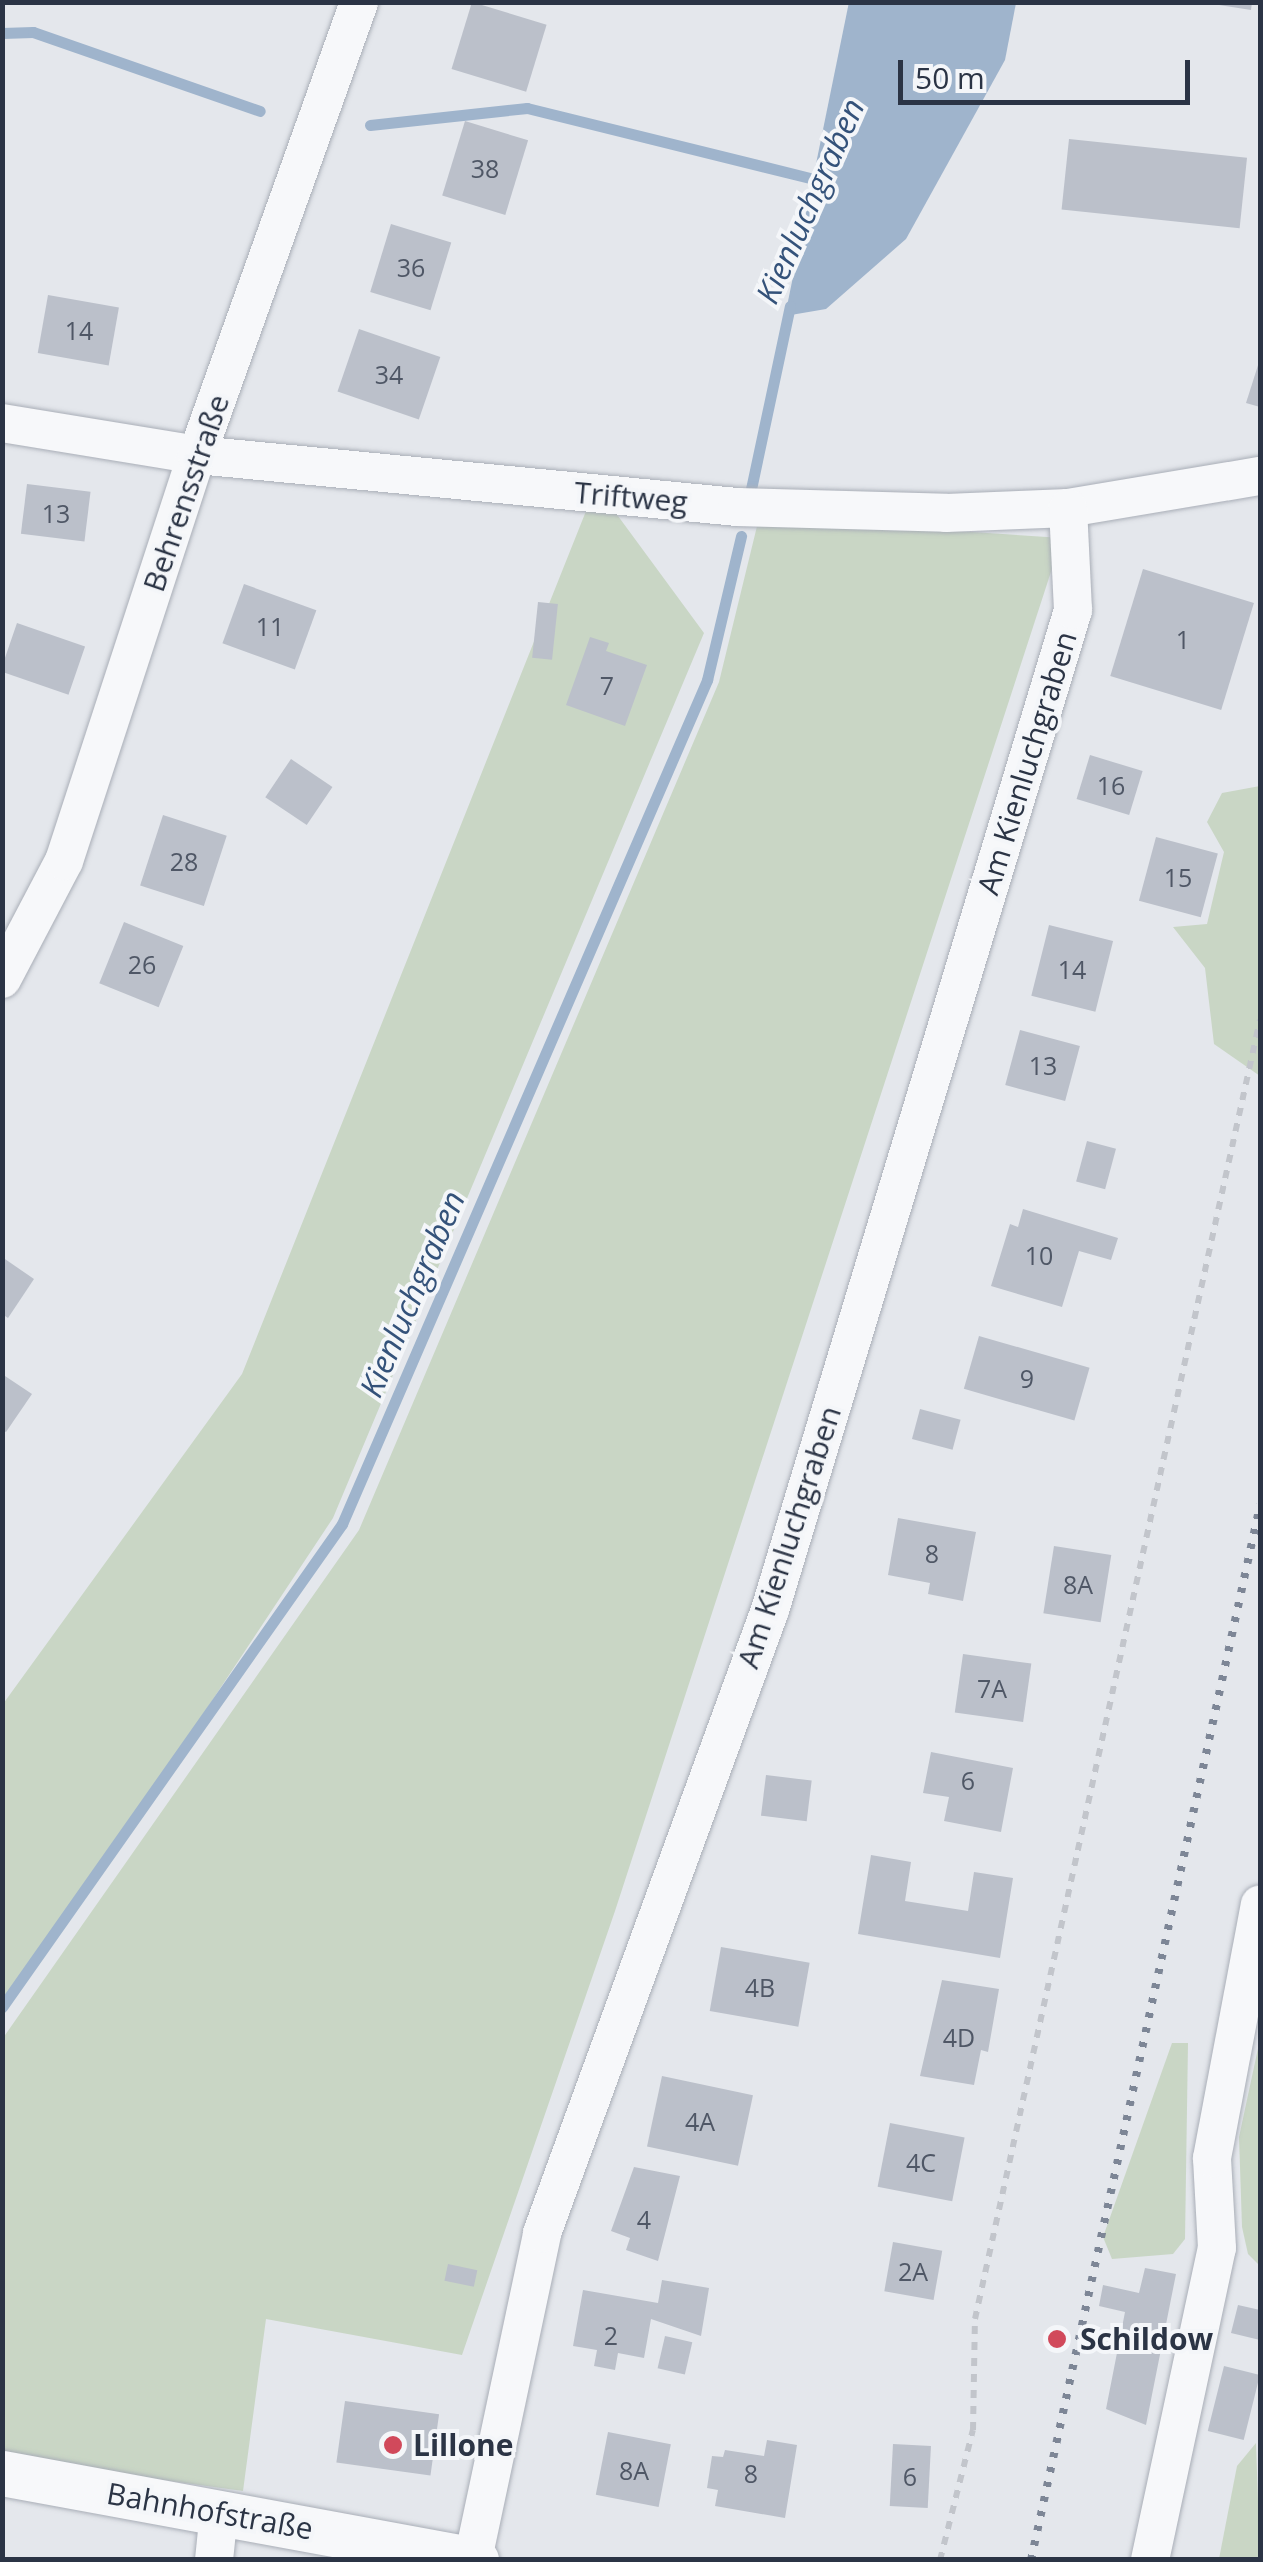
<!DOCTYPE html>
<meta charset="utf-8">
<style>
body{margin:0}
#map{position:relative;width:1263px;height:2562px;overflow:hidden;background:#e4e7ec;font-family:"Open Sans",sans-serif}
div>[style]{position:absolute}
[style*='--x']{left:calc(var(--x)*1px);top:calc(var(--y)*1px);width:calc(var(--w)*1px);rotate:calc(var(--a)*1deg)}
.green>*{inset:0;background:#c9d6c5}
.water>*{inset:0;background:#9fb4cc}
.stream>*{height:11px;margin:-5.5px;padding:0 5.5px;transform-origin:5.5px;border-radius:5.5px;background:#9fb4cc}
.building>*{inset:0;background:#bbc0ca;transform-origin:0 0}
.path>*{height:6px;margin-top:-3px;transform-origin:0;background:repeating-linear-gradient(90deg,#c2c5cb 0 8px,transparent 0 16px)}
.roads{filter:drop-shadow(0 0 2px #a9aeb7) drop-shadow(0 0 2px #a9aeb7)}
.minor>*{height:38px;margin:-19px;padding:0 19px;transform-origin:19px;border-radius:19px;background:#f7f8fa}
.tertiary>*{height:45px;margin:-22.5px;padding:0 22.5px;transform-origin:22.5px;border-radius:22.5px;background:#f7f8fa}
.rail>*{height:8px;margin-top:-4px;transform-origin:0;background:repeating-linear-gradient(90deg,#7d8696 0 5px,transparent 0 15px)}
.dots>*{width:28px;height:28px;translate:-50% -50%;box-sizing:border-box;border:5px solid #f4f6f9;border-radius:50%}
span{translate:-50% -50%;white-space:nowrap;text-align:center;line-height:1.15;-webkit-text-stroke:8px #f4f6f9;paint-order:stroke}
.number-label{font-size:25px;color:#4f5766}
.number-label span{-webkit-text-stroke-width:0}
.street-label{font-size:30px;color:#2b3445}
.poi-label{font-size:30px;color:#2b3445;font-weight:700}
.left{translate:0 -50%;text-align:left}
.water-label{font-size:32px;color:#34527a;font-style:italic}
.frame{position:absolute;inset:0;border:5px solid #2b3445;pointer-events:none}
.scale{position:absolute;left:898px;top:60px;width:292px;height:45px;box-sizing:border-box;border:5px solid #2b3445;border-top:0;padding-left:12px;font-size:30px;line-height:35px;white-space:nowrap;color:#2b3445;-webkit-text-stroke:8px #f4f6f9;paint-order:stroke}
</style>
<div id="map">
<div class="green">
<div style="clip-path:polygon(596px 486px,704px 633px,333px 1518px,3px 2016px,3px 1704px,242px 1374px)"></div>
<div style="clip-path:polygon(759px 518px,1062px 538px,615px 1911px,462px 2355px,266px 2319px,243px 2491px,3px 2458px,3px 2038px,359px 1530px,719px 682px)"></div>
<div style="clip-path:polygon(1260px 786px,1260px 1076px,1214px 1044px,1205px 968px,1173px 927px,1207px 924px,1224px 852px,1207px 822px,1222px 793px)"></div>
<div style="clip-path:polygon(1260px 2039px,1260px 2266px,1248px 2254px,1242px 2227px,1239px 2137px)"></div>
<div style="clip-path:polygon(1172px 2043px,1188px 2043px,1185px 2239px,1173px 2254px,1112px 2259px,1103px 2237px)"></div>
<div style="clip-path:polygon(1256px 2443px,1260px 2559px,1219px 2559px,1237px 2466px)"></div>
</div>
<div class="water">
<div style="clip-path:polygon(849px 2px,1016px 3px,1005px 60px,906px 239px,826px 309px,785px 316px)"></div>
</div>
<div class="stream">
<div style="--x:2;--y:33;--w:31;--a:-2"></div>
<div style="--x:33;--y:32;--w:240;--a:19.2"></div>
<div style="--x:370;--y:125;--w:158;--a:-6.2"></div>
<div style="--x:527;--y:108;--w:308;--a:13.9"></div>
<div style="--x:751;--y:489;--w:187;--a:-78"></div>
<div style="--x:2;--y:2007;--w:591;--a:-54.86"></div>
<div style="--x:342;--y:1524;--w:920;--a:-66.61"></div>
<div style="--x:707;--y:680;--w:148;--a:-76.7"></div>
</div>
<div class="building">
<div style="left:472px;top:2px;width:78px;height:70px;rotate:17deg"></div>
<div style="clip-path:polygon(1200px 2px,1252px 2px,1251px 10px)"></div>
<div style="left:465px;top:121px;width:66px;height:78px;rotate:17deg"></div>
<div style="left:1069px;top:139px;width:179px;height:71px;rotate:6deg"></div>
<div style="left:391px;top:224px;width:63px;height:71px;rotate:17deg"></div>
<div style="left:48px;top:295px;width:72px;height:59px;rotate:10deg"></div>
<div style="left:359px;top:329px;width:86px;height:66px;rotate:19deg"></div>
<div style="clip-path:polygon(1260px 359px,1260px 407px,1246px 403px)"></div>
<div style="left:27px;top:484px;width:64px;height:50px;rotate:7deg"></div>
<div style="left:1143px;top:569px;width:116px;height:112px;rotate:17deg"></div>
<div style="left:244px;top:584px;width:77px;height:63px;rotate:20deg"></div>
<div style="left:538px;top:602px;width:20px;height:56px;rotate:6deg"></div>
<div style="left:17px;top:623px;width:72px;height:51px;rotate:19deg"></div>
<div style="clip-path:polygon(590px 637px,609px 643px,606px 651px,647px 665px,625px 726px,566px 705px)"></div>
<div style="left:1090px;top:755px;width:55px;height:46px;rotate:17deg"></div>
<div style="left:291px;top:759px;width:50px;height:46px;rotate:34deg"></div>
<div style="left:163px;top:815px;width:67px;height:74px;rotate:18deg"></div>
<div style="left:1156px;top:837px;width:64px;height:66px;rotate:15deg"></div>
<div style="left:124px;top:922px;width:64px;height:66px;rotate:22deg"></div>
<div style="left:1049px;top:925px;width:66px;height:73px;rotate:14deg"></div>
<div style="left:1020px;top:1030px;width:62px;height:57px;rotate:15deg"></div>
<div style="left:1087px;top:1141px;width:30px;height:42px;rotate:15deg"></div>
<div style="clip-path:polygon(1023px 1209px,1118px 1238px,1111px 1260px,1079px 1251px,1062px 1307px,991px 1286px,1010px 1224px,1018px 1227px)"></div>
<div style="clip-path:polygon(2px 1257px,34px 1279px,8px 1318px,2px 1314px)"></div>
<div style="left:979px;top:1336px;width:115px;height:55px;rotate:16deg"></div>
<div style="clip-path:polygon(2px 1374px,32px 1394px,6px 1432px,2px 1430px)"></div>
<div style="left:920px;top:1409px;width:42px;height:31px;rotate:15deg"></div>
<div style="clip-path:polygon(898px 1518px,976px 1532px,963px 1601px,928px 1594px,930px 1583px,888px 1575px)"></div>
<div style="left:1054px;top:1546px;width:58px;height:68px;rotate:9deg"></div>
<div style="left:963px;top:1654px;width:69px;height:59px;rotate:8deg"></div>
<div style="clip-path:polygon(931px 1752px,1013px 1768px,1001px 1832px,944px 1821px,949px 1797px,923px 1793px)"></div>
<div style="left:766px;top:1775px;width:46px;height:41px;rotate:7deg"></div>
<div style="clip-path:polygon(871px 1855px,911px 1862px,905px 1901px,968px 1911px,974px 1872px,1013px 1878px,1000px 1958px,858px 1934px)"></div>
<div style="left:721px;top:1947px;width:90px;height:65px;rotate:10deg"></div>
<div style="clip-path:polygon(942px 1980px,999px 1989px,988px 2052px,981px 2050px,974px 2085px,920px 2076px)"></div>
<div style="left:662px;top:2076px;width:93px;height:72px;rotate:12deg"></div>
<div style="left:890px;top:2123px;width:76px;height:65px;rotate:11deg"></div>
<div style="clip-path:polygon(634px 2167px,680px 2176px,658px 2261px,626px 2250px,630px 2238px,611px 2231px)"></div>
<div style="left:893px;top:2242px;width:50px;height:50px;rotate:10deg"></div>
<div style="left:448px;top:2264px;width:30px;height:17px;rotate:12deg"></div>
<div style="clip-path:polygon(1145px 2268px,1176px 2274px,1146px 2425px,1106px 2409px,1125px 2312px,1099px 2306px,1103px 2285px,1139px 2293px)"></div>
<div style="clip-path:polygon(662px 2280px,709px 2288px,701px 2336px,651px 2319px,644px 2358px,618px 2353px,615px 2370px,594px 2366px,597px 2350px,573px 2346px,583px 2290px,658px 2303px)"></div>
<div style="clip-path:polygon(1238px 2305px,1260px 2310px,1260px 2340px,1231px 2333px)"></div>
<div style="left:665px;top:2336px;width:28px;height:33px;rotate:13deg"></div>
<div style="left:1224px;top:2366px;width:37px;height:67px;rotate:14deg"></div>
<div style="left:345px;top:2401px;width:95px;height:62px;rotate:8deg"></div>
<div style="left:608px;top:2432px;width:64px;height:64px;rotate:11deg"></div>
<div style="clip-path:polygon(767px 2440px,797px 2445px,785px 2518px,715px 2506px,718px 2490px,707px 2488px,712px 2456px,723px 2457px,725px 2450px,764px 2456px)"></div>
<div style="left:893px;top:2444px;width:38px;height:62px;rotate:3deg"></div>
</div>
<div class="path">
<div style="--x:940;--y:2560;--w:134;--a:-75.8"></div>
<div style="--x:973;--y:2430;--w:111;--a:-89"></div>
<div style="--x:975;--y:2319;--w:1330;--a:-77.63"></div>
</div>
<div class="roads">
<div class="minor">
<div style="--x:2;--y:423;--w:198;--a:9.3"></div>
<div style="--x:197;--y:455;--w:542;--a:5.5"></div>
<div style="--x:737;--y:507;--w:209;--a:1.6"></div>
<div style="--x:946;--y:513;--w:122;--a:-2.3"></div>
<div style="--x:1068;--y:508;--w:195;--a:-9.5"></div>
<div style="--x:2;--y:979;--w:133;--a:-62.3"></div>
<div style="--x:64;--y:861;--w:427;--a:-71.9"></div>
<div style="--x:197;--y:455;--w:481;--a:-70.3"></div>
<div style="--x:473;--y:2559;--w:333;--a:-78"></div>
<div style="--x:542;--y:2233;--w:663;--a:-69.9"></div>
<div style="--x:770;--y:1610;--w:1045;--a:-73.14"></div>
<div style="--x:1073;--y:610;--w:102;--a:-92.8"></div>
<div style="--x:214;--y:2560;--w:48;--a:-84.1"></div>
<div style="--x:1150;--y:2560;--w:319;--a:-77.9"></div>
<div style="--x:1217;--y:2248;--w:90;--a:-93.2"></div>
<div style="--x:1212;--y:2158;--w:258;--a:-79.3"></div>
</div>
<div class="tertiary">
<div style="--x:2;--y:2473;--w:482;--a:10.4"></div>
</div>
</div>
<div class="rail">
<div style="--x:1031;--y:2560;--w:1080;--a:-77.75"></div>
</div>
<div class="dots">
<div style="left:1057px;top:2339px;background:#d1495b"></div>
<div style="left:393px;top:2445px;background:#d1495b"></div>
</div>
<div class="number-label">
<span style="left:485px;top:168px">38</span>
<span style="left:411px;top:267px">36</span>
<span style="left:79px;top:330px">14</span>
<span style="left:389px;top:374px">34</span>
<span style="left:56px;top:513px">13</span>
<span style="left:270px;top:626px">11</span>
<span style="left:1183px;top:639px">1</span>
<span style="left:607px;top:685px">7</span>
<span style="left:1111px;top:785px">16</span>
<span style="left:184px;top:861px">28</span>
<span style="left:1178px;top:877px">15</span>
<span style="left:142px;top:964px">26</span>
<span style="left:1072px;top:969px">14</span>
<span style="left:1043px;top:1065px">13</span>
<span style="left:1039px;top:1255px">10</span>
<span style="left:1027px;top:1378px">9</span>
<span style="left:932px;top:1553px">8</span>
<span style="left:1078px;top:1584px">8A</span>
<span style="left:992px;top:1688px">7A</span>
<span style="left:968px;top:1780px">6</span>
<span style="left:760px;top:1987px">4B</span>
<span style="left:959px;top:2037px">4D</span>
<span style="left:700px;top:2121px">4A</span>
<span style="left:921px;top:2162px">4C</span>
<span style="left:644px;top:2219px">4</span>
<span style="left:913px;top:2271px">2A</span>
<span style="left:611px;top:2335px">2</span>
<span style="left:634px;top:2470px">8A</span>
<span style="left:751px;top:2473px">8</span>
<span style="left:910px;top:2476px">6</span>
</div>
<div class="street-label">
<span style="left:186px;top:493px;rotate:-71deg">Behrensstraße</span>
<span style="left:631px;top:497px;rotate:5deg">Triftweg</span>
<span style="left:1027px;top:763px;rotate:-73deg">Am Kienluchgraben</span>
<span style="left:789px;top:1537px;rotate:-72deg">Am Kienluchgraben</span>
<span style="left:210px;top:2511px;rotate:10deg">Bahnhofstraße</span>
</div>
<div class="poi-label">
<span class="left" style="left:1080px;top:2339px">Schildow</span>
<span class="left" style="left:413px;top:2445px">Lillone</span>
</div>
<div class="water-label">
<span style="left:810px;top:201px;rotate:-66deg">Kienluchgraben</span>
<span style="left:412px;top:1294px;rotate:-67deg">Kienluchgraben</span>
</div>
<div class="frame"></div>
<div class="scale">50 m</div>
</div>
